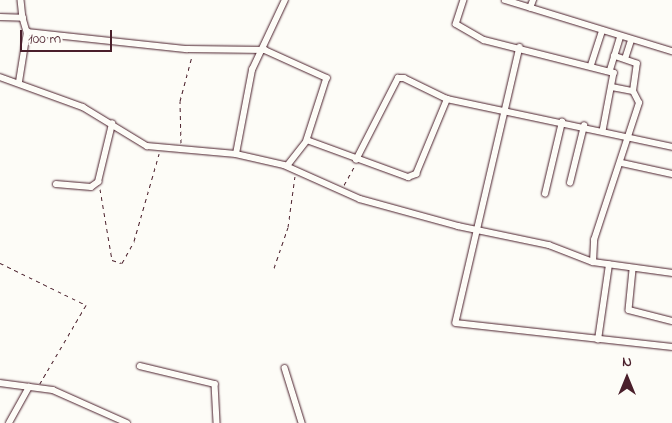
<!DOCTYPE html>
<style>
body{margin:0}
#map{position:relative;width:672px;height:423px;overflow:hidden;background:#fdfcf7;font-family:"Indie Flower",sans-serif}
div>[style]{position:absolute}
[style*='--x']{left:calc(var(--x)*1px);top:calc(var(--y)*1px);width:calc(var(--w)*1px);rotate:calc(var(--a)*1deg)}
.path>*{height:1px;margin-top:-0.5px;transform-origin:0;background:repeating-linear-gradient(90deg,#4a1f2b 0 4px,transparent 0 8px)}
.roads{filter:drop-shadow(0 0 1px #4a1f2b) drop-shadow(0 0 1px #4a1f2b)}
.street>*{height:5.5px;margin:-2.75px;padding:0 2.75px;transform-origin:2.75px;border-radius:2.75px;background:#fdfcf7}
span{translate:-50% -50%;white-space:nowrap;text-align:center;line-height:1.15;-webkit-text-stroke:4.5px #fdfcf7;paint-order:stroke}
.north{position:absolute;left:602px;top:353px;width:50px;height:50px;-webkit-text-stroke:4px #fdfcf7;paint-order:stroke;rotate:0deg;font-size:14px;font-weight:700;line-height:20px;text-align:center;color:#4a1f2b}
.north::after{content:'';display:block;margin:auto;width:18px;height:22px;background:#4a1f2b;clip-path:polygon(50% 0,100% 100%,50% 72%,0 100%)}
.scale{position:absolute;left:20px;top:30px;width:92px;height:22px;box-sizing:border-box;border:2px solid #4a1f2b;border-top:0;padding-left:6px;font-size:15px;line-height:18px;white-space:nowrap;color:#4a1f2b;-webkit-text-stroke:4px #fdfcf7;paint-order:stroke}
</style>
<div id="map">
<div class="path">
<div style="--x:181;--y:143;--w:42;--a:-91.4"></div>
<div style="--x:180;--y:101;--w:47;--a:-75.1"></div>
<div style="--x:344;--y:185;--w:23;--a:-61"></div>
<div style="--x:100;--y:189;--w:72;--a:80.4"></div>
<div style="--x:112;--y:260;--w:10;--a:17"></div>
<div style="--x:122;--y:263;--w:25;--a:-61"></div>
<div style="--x:134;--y:241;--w:91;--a:-74"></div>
<div style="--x:0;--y:263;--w:96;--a:26"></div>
<div style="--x:86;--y:305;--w:91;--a:120.5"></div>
<div style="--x:274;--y:268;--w:43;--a:-71.1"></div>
<div style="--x:288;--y:227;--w:51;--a:-82.2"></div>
</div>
<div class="roads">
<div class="street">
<div style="--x:21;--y:0;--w:18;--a:84"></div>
<div style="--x:464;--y:0;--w:25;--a:108"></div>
<div style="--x:456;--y:24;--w:32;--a:30"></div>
<div style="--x:484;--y:40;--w:134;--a:14.2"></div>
<div style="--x:614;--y:73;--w:59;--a:100.7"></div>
<div style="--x:505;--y:0;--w:175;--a:17"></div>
<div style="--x:530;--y:8;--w:9;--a:-69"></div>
<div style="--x:0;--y:17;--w:23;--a:2"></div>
<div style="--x:23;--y:18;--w:15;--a:74"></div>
<div style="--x:520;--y:47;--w:283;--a:103.1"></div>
<div style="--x:456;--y:323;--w:217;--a:6.3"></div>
<div style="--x:625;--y:59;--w:19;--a:-72"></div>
<div style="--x:591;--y:65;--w:36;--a:-72"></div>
<div style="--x:610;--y:70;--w:34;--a:-73"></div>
<div style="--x:0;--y:77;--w:88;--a:19.9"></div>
<div style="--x:83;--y:107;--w:75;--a:31.4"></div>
<div style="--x:147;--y:146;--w:89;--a:5.1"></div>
<div style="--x:236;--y:154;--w:49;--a:12.9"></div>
<div style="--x:284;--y:165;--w:83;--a:24.1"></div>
<div style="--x:360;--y:199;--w:102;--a:15.4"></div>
<div style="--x:458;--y:226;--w:93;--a:11.8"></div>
<div style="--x:549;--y:245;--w:47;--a:21.1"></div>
<div style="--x:593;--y:262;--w:80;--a:7.9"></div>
<div style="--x:19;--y:82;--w:51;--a:-80.9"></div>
<div style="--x:27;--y:32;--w:161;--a:6.1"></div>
<div style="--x:187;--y:49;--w:78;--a:0.7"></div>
<div style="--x:265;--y:50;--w:68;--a:24.3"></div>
<div style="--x:327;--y:78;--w:65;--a:107.9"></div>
<div style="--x:307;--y:140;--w:108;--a:20.1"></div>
<div style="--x:408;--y:177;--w:9;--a:-21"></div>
<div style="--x:416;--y:174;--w:81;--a:-67.5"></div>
<div style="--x:612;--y:87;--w:21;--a:11"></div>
<div style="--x:236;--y:154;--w:86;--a:-79.2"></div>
<div style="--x:252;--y:70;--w:77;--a:-64.8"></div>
<div style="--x:356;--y:160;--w:92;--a:-62.9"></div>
<div style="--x:398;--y:78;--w:6;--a:0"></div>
<div style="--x:404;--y:78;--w:48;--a:26"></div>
<div style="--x:447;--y:99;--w:230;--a:12"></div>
<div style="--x:622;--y:163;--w:51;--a:12.4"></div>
<div style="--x:287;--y:166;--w:33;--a:-52"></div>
<div style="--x:570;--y:183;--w:59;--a:-76.2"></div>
<div style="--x:56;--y:184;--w:35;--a:5"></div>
<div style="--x:91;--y:187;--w:9;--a:-36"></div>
<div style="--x:98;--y:182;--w:60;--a:-76.4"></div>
<div style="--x:545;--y:194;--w:74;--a:-76.7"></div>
<div style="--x:593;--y:262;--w:22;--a:-87"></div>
<div style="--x:594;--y:240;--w:144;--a:-71.8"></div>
<div style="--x:639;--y:103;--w:13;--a:-117"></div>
<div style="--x:633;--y:91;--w:27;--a:-82"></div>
<div style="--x:637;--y:64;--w:24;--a:-161"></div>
<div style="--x:633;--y:270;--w:40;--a:95.7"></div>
<div style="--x:629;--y:310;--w:44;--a:14.3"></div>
<div style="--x:598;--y:340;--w:76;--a:-81.7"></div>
<div style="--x:140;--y:366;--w:77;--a:13.5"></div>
<div style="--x:215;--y:384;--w:39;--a:87"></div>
<div style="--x:285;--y:368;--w:58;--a:72.8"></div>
<div style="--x:0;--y:383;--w:53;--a:7.5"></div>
<div style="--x:53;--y:390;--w:81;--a:24"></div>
<div style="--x:9;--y:423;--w:41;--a:-60.9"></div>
</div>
</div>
<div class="north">N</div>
<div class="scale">100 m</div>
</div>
